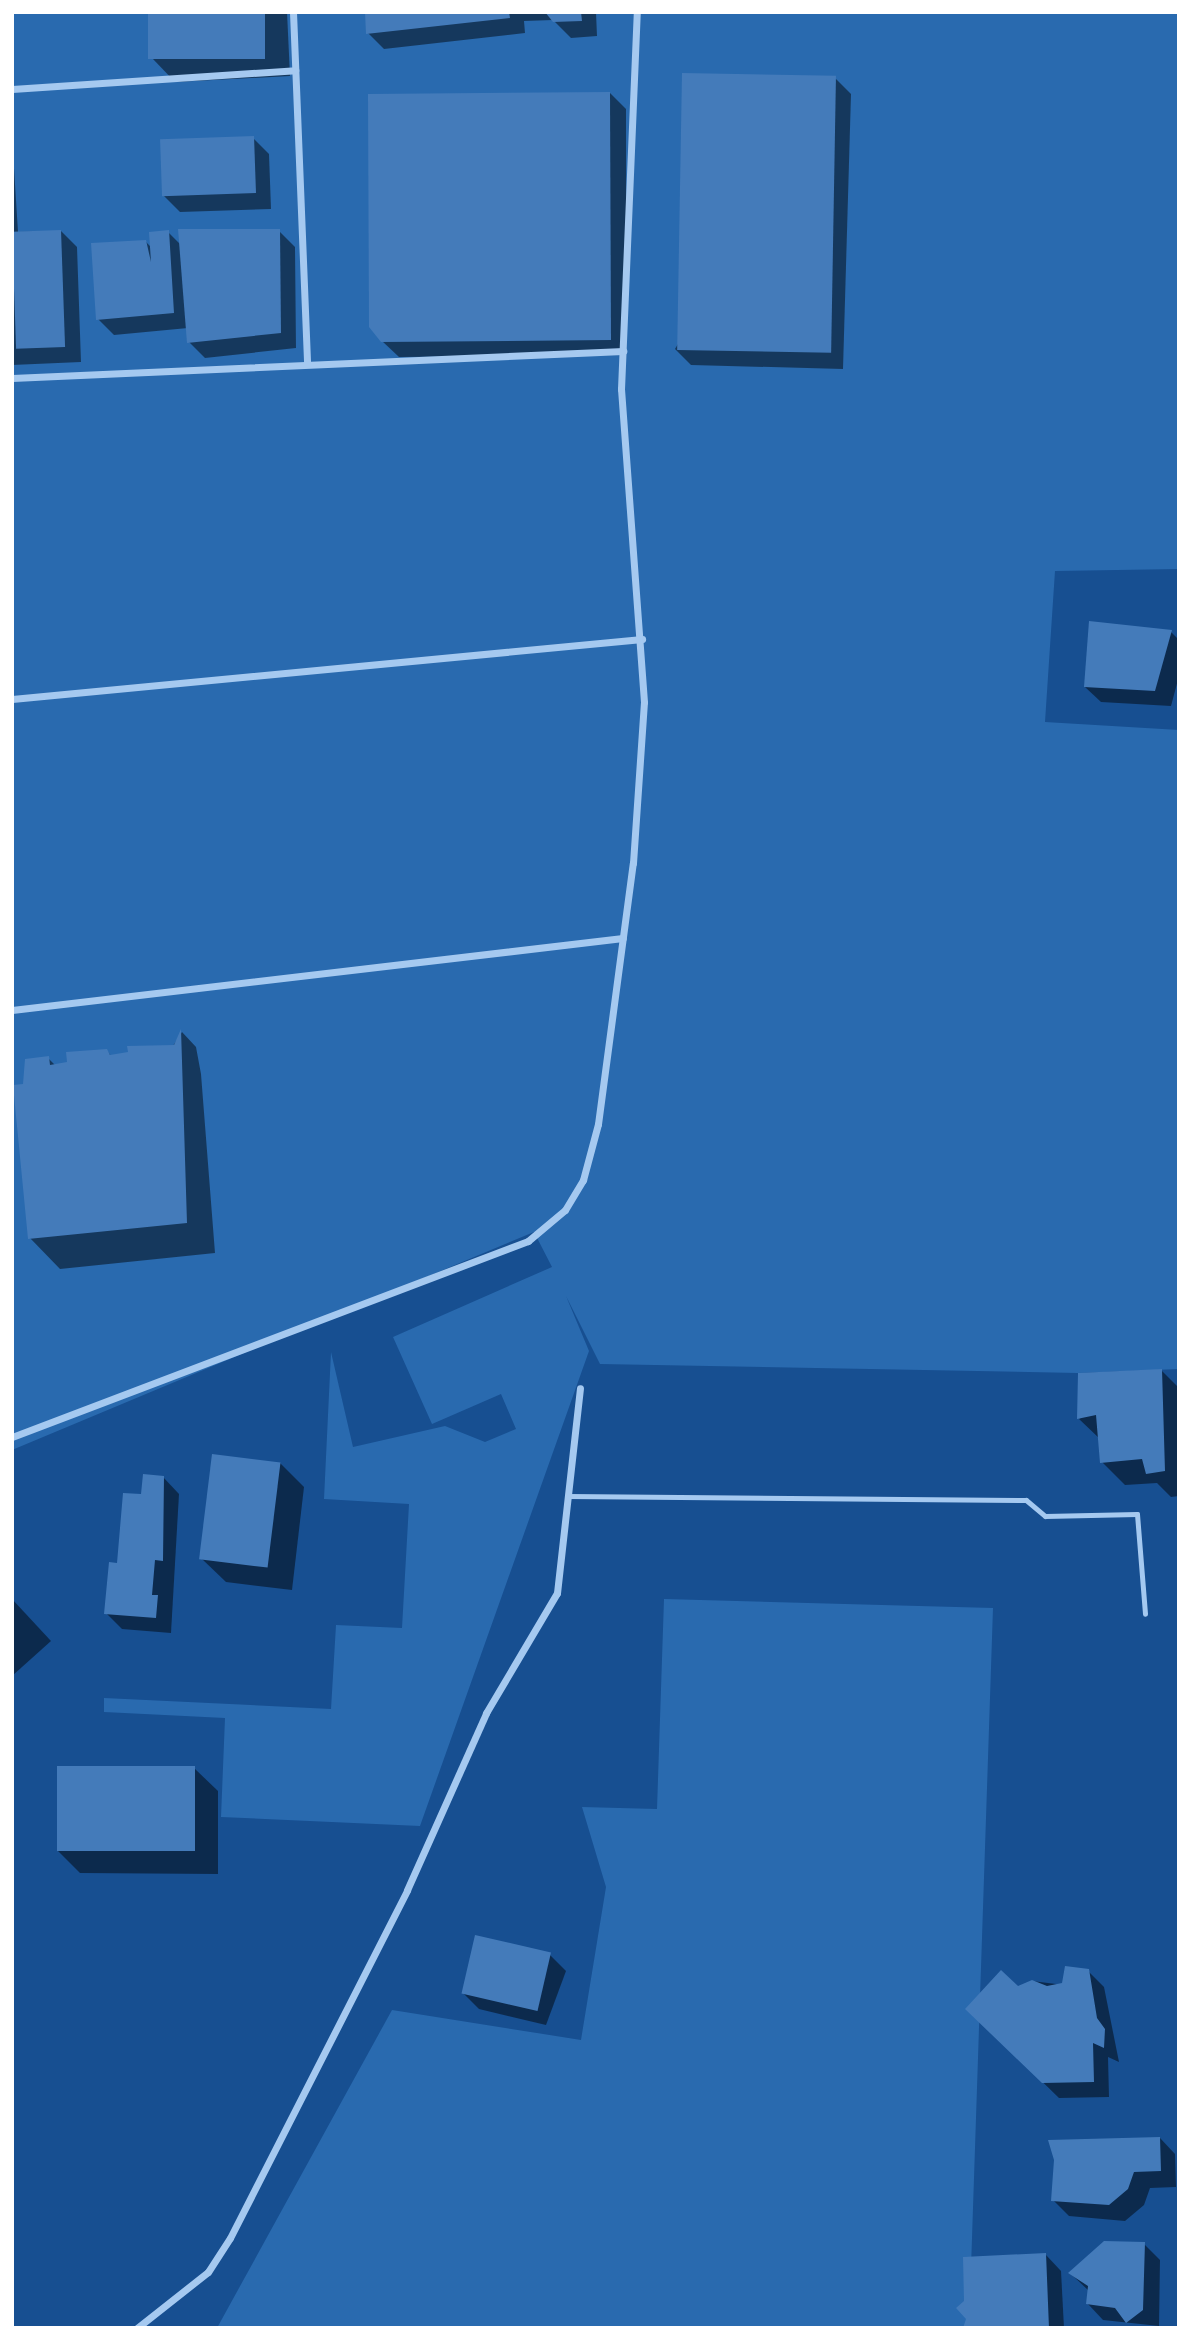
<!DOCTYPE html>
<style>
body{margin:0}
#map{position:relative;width:1191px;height:2340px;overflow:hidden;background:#174f91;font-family:Raleway,sans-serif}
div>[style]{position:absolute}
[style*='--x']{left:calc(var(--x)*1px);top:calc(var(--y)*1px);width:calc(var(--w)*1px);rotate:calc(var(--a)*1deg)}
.green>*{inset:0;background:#296aaf}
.shadow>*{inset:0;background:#0007}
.building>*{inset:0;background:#447bba;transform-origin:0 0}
.service>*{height:5px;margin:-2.5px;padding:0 2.5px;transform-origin:2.5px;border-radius:2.5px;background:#a5c9f0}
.minor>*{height:7px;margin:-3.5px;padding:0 3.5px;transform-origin:3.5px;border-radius:3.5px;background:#a5c9f0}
span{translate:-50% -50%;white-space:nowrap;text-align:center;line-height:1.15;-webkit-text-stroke:5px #174f91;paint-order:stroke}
.frame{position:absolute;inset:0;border:14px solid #fff;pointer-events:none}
</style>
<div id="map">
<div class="green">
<div style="clip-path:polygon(12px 12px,1179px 12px,1179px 569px,1055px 571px,1045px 722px,1179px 730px,1179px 1369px,1078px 1373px,600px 1364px,566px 1296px,589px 1351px,420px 1826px,221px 1817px,225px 1718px,104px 1712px,104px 1698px,331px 1709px,336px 1625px,402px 1628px,409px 1504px,324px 1499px,331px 1352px,353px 1447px,445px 1426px,485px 1442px,516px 1429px,501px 1394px,432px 1424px,393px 1337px,552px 1267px,534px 1232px,12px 1450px)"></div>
<div style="clip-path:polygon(664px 1599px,993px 1608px,969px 2328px,217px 2328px,392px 2010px,581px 2040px,606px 1887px,582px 1807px,657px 1809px)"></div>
</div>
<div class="shadow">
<div style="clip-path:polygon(149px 12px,287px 12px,290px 76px,175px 82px,152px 58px)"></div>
<div style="clip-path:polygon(367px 12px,596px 12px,597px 36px,571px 38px,553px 20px,524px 21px,525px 33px,384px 49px,368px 33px)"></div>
<div style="clip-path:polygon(835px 78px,851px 94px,843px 369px,691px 365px,675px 349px)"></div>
<div style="clip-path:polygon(610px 93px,626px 109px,626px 355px,399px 357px,382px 341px)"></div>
<div style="clip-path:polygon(12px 136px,18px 232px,61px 231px,77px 247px,81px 362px,12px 365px)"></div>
<div style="clip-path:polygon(253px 138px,269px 154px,271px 209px,180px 212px,164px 196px)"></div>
<div style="clip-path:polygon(279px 231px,295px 247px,296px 348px,205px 358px,189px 342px,188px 328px,114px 335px,98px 319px,146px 242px,152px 248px,168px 232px,181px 245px)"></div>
<div style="clip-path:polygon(1171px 632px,1179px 640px,1179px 676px,1171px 706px,1101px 702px,1085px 687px)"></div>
<div style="clip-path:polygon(182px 1032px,196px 1047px,201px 1074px,215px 1253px,60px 1269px,30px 1238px,29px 1085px,48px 1058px,59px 1069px,107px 1051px,112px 1057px,128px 1054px,129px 1047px,173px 1046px)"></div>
<div style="clip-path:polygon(1161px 1370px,1179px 1388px,1179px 1496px,1171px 1497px,1157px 1483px,1125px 1485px,1102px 1462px,1100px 1439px,1079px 1419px)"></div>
<div style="clip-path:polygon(280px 1463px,304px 1487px,292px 1590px,226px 1582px,202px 1559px)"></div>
<div style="clip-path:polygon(163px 1477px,179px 1494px,171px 1633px,122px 1629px,106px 1613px,119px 1565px,143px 1496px)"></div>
<div style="clip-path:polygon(12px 1599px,51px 1641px,12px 1676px)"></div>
<div style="clip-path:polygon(194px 1768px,218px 1791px,218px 1874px,80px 1873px,57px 1850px)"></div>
<div style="clip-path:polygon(476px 1937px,550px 1955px,566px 1971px,546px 2025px,479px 2009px,463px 1993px)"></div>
<div style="clip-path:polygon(1088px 1971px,1104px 1987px,1119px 2062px,1108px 2057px,1109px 2097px,1059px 2098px,967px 2008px,1032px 1981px,1064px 1985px)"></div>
<div style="clip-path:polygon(1160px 2138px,1175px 2154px,1176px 2187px,1150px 2188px,1144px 2205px,1125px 2221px,1069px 2216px,1053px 2200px)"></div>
<div style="clip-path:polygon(1144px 2244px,1160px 2260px,1159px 2326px,1103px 2320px,1088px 2304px,1089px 2291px,1070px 2273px)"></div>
<div style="clip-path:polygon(1046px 2255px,1061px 2271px,1064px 2328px,965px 2328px)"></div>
</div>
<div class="building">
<div style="left:148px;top:12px;width:117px;height:47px"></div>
<div style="clip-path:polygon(365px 12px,509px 12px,510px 18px,366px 34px)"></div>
<div style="clip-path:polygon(545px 12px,581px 12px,582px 21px,553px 22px)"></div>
<div style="left:682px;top:73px;width:154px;height:277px;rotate:1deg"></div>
<div style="clip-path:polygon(610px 92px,611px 340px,381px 342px,369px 327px,368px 94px)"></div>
<div style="left:254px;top:136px;width:57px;height:94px;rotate:88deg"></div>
<div style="clip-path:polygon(178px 229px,280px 229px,281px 333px,187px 343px)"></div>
<div style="left:61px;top:230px;width:117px;height:49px;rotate:88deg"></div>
<div style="clip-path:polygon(169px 230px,174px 313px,96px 320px,91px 243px,146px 240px,151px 262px,149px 232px)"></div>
<div style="clip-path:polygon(1089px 621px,1172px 630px,1155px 691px,1084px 687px)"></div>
<div style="clip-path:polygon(181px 1029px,187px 1223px,28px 1239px,13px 1085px,23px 1084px,25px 1059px,49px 1056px,50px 1065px,67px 1062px,66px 1052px,107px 1049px,110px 1055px,128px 1052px,127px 1046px,174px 1045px)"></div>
<div style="clip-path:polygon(1162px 1369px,1165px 1471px,1146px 1474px,1142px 1459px,1100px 1463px,1096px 1415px,1077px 1419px,1078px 1373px)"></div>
<div style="left:212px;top:1454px;width:69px;height:106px;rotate:7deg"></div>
<div style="clip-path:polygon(143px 1474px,164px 1476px,163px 1561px,155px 1560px,152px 1595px,158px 1595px,156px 1618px,104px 1614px,109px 1562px,117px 1563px,123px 1493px,141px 1494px)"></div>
<div style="left:57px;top:1766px;width:138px;height:85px"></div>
<div style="left:475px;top:1935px;width:78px;height:60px;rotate:13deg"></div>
<div style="clip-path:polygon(1065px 1966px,1089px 1969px,1097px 2018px,1105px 2029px,1104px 2048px,1093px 2043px,1094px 2082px,1042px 2083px,965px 2009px,1001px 1970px,1018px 1986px,1032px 1980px,1047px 1986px,1062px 1983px)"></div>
<div style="clip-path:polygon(1160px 2137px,1161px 2171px,1134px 2172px,1128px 2189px,1109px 2205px,1051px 2201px,1054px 2160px,1048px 2140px)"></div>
<div style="clip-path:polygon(1104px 2241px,1145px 2242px,1143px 2310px,1126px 2323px,1115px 2308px,1086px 2304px,1088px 2286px,1068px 2273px)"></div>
<div style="clip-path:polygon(1046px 2253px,1049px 2328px,963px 2328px,966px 2319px,956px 2308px,964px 2301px,963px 2257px)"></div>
</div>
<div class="service">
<div style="--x:568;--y:1496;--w:458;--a:0.5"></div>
<div style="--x:1026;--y:1500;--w:25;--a:40"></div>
<div style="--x:1045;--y:1516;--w:92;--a:-1.2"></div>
<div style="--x:1137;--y:1514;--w:100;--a:85.4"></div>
</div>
<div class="minor">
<div style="--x:293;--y:12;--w:351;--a:87.7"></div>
<div style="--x:12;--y:89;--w:284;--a:-3.8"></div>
<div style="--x:12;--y:378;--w:612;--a:-2.53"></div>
<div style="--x:12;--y:699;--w:633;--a:-5.44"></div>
<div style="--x:12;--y:1010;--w:615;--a:-6.72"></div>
<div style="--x:12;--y:1437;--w:552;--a:-20.8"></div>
<div style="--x:528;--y:1241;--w:48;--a:-40"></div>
<div style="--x:565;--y:1210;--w:35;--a:-59"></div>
<div style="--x:583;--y:1180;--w:58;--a:-75"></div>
<div style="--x:598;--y:1124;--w:263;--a:-82.4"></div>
<div style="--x:633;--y:863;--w:161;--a:-86.1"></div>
<div style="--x:644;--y:702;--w:314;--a:-94.2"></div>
<div style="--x:621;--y:389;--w:377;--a:-87.6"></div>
<div style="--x:137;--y:2328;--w:90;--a:-38.3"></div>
<div style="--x:208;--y:2272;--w:40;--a:-57.1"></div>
<div style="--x:230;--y:2238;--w:390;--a:-63"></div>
<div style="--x:407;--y:1890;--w:194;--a:-65.9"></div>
<div style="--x:486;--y:1713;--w:139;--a:-59.4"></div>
<div style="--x:557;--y:1593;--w:206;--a:-83.6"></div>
</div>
<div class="frame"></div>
</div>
